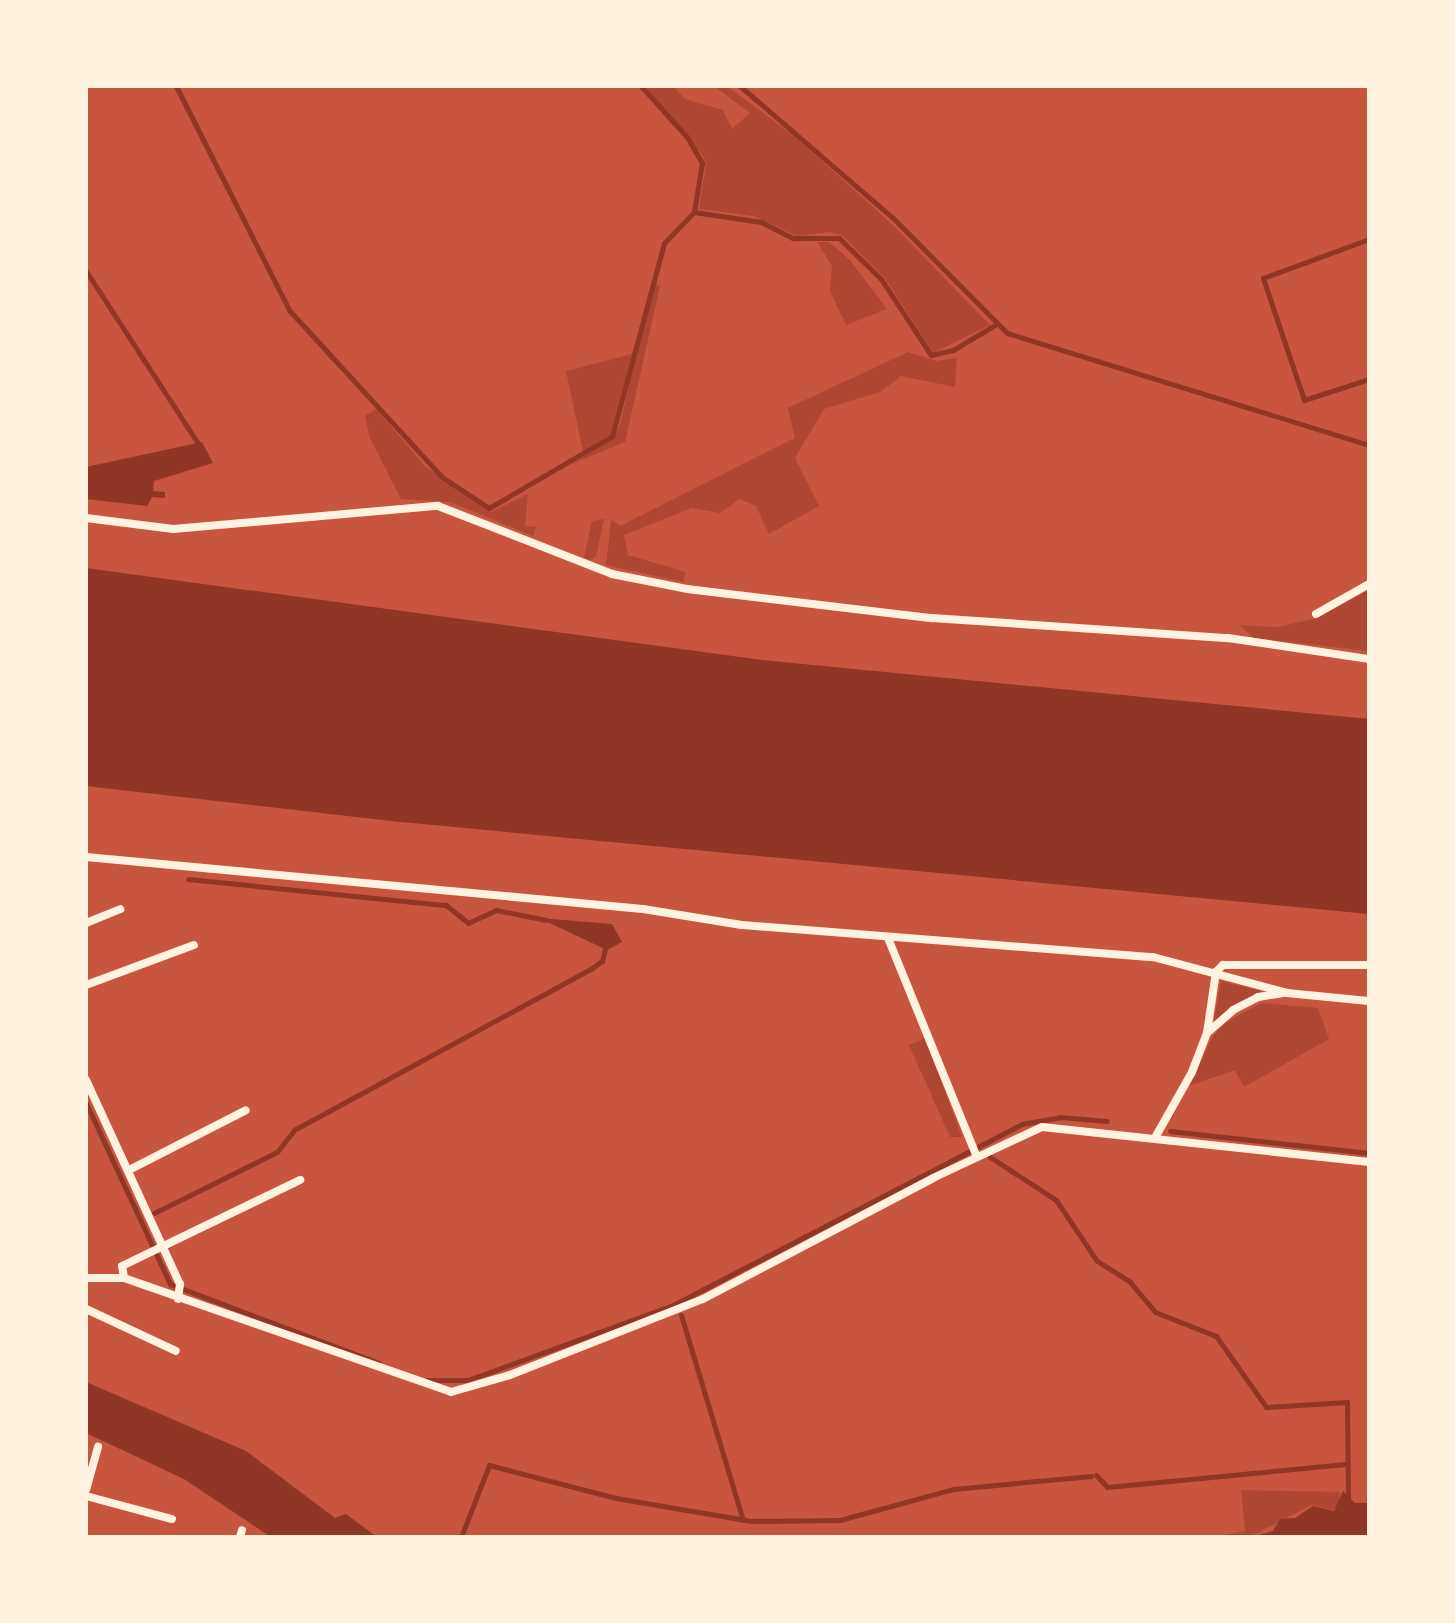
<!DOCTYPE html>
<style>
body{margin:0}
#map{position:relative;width:1455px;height:1623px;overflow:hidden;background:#c8553d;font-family:"Playfair Display",serif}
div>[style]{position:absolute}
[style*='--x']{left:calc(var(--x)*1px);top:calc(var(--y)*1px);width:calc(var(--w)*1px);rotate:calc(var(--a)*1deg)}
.green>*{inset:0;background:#ae4732}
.water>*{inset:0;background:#8f3625}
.stream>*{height:5px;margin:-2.5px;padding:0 2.5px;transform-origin:2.5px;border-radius:2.5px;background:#8f3625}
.minor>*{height:8px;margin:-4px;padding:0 4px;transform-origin:4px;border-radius:4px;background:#fff3e0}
span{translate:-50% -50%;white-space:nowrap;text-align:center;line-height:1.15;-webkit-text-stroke:8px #fff3e0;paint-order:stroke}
.frame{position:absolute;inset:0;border:88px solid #fff3e0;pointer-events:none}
</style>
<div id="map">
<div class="green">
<div style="clip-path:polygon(645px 86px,673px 86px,685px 99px,723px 110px,732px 129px,750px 113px,714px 86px,727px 86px,794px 136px,893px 225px,990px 325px,933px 353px,885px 278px,843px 236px,831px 232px,797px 236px,754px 216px,699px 209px,706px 165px,703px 156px)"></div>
<div style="clip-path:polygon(817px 242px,829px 242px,849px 259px,887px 309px,846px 325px,830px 291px,832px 266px)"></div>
<div style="clip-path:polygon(652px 284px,660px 286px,625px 442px,572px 464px,612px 439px,620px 425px)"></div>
<div style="clip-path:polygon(908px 352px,936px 361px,957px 358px,955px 387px,901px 376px,880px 392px,824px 409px,795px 458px,819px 506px,769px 534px,756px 506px,740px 499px,720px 513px,692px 508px,624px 535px,628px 555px,686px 572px,683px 582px,606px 565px,611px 519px,620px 526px,795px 438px,788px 408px)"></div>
<div style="clip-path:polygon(632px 354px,610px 435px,583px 451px,566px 371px)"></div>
<div style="clip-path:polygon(376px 409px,425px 466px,491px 512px,528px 494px,525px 526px,536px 527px,533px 536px,450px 502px,401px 499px,369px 436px,365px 416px)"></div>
<div style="clip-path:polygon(604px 519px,596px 556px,591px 560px,584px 558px,592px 521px)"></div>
<div style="clip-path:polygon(1369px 590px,1369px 651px,1254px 638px,1239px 625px,1277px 627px,1314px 619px)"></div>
<div style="clip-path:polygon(1221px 981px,1261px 991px,1214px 1021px)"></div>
<div style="clip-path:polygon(1262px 1003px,1318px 1008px,1329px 1039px,1244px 1087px,1235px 1070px,1189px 1086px,1213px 1036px,1226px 1022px)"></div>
<div style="clip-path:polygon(925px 1038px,962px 1137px,950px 1137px,909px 1045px)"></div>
<div style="clip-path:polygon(1241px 1490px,1340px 1492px,1339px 1504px,1333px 1510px,1312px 1505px,1249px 1537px,1214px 1537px,1245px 1531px)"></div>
</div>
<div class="water">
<div style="clip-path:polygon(202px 442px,213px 463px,154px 481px,153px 491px,165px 492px,165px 498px,152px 497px,147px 506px,86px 499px,86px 467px)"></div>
<div style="clip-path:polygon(86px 568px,762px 660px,1369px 719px,1369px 914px,391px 821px,86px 786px)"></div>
<div style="clip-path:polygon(539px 918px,612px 924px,622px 942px,607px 950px)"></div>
<div style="clip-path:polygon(86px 1382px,246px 1451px,335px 1518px,346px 1514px,377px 1537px,271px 1537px,184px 1479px,86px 1433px)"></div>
<div style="clip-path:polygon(1343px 1491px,1355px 1503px,1369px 1503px,1369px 1537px,1251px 1537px,1273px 1531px,1280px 1519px,1295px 1518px,1313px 1506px,1334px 1511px)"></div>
</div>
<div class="stream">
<div style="--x:176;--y:86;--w:251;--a:63.2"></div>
<div style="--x:289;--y:310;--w:226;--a:47.5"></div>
<div style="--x:442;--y:477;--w:56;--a:33.4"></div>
<div style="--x:489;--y:508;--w:143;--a:-30.3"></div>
<div style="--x:612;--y:436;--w:200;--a:-74.9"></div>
<div style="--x:664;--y:243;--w:43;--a:-45.9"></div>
<div style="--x:694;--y:212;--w:68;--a:8.5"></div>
<div style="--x:761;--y:222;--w:36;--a:27"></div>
<div style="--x:793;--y:238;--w:46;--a:0"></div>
<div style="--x:839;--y:238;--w:59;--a:44.3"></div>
<div style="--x:881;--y:279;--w:91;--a:56.7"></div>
<div style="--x:931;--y:355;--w:23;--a:-13"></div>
<div style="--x:953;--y:350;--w:49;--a:-30.8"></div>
<div style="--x:641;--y:86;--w:69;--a:48"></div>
<div style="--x:687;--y:137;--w:30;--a:60"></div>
<div style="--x:702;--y:163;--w:50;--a:99.3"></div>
<div style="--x:740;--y:86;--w:201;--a:40.8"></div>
<div style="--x:892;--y:217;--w:163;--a:45.2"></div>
<div style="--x:1007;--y:333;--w:379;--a:17.2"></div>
<div style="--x:1369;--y:239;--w:113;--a:159.8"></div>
<div style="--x:1263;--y:278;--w:129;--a:71.4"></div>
<div style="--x:1304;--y:400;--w:68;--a:-17.9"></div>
<div style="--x:86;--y:271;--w:211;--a:57"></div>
<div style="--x:188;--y:879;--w:259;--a:5.8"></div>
<div style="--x:446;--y:905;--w:28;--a:39"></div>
<div style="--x:468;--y:923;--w:31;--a:-25"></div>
<div style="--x:496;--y:910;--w:51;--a:11.3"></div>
<div style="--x:86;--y:1103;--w:200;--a:65.1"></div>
<div style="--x:170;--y:1284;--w:223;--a:20.7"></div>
<div style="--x:1170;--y:1131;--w:200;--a:6.3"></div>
<div style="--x:990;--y:1157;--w:79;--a:33.1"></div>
<div style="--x:1056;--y:1200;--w:73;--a:56.1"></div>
<div style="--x:1097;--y:1261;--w:39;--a:32"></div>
<div style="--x:1130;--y:1282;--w:39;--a:50"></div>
<div style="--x:1155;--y:1312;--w:66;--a:21.5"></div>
<div style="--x:1216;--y:1336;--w:87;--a:54.8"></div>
<div style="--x:1266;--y:1407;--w:81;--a:-3.5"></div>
<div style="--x:1347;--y:1402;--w:96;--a:89.4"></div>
<div style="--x:154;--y:1213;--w:137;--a:-26.4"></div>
<div style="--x:277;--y:1152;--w:28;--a:-52"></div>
<div style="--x:294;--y:1130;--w:339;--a:-28.5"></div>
<div style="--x:592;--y:968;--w:12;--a:-35"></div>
<div style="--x:602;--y:961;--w:16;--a:-76"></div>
<div style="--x:681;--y:1315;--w:214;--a:73.2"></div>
<div style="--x:426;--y:1380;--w:42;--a:0"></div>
<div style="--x:468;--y:1380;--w:218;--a:-20.1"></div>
<div style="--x:673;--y:1305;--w:393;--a:-27.4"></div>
<div style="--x:1022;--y:1124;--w:39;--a:-10"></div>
<div style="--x:1060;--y:1117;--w:47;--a:4.9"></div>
<div style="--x:1096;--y:1475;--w:16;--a:47"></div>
<div style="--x:1107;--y:1487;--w:240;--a:-5.5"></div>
<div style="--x:461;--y:1537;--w:77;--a:-68.7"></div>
<div style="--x:489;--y:1465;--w:131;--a:14.6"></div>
<div style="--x:616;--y:1498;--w:137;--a:9.7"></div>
<div style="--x:751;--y:1521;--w:89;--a:-0.6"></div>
<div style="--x:840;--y:1520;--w:117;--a:-15.3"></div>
<div style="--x:953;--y:1489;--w:139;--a:-5.4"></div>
</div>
<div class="minor">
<div style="--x:86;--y:518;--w:88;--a:7.2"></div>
<div style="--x:173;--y:529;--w:266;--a:-5"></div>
<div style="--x:438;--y:506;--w:187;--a:21.3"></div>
<div style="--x:612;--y:574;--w:76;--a:11.3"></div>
<div style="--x:687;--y:589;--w:247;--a:6.8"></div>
<div style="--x:932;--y:618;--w:297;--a:3.9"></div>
<div style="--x:1228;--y:638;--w:143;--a:8.5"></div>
<div style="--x:1316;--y:614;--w:61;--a:-29.5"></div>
<div style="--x:86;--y:857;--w:559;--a:5.33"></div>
<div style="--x:643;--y:909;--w:100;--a:9.2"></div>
<div style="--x:742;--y:925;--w:412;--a:4.5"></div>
<div style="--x:1153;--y:957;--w:139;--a:15"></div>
<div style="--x:1287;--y:993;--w:82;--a:5.6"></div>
<div style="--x:86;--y:923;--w:37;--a:-22"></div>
<div style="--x:888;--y:938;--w:236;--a:67.9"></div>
<div style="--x:86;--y:985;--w:115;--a:-20.3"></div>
<div style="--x:1207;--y:1033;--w:62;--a:-81.6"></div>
<div style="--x:1216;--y:972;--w:10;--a:-45"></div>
<div style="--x:1223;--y:965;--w:146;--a:0"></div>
<div style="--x:86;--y:1080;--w:225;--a:65.3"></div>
<div style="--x:180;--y:1284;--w:15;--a:98"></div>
<div style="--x:1156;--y:1136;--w:73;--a:-60.6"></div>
<div style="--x:1192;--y:1072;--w:42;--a:-69"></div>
<div style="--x:1207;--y:1033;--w:35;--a:-41"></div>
<div style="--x:1233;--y:1010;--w:28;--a:-27"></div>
<div style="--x:1258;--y:997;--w:25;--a:-9"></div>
<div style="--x:129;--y:1170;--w:131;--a:-27.1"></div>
<div style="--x:86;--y:1278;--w:38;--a:0"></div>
<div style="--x:124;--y:1278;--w:346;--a:19.2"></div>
<div style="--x:451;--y:1392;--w:61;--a:-16.1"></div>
<div style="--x:510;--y:1375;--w:207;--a:-21.5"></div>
<div style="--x:703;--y:1299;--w:260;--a:-27.7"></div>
<div style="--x:933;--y:1178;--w:120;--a:-25.1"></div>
<div style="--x:1042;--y:1127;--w:329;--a:6.1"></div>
<div style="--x:124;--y:1278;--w:12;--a:-99"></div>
<div style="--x:122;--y:1266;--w:198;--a:-25.8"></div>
<div style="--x:86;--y:1309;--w:99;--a:25"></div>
<div style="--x:86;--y:1490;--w:45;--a:-74.4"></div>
<div style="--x:86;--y:1496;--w:89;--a:15"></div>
<div style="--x:240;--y:1537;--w:7;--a:-74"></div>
</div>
<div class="frame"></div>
</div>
